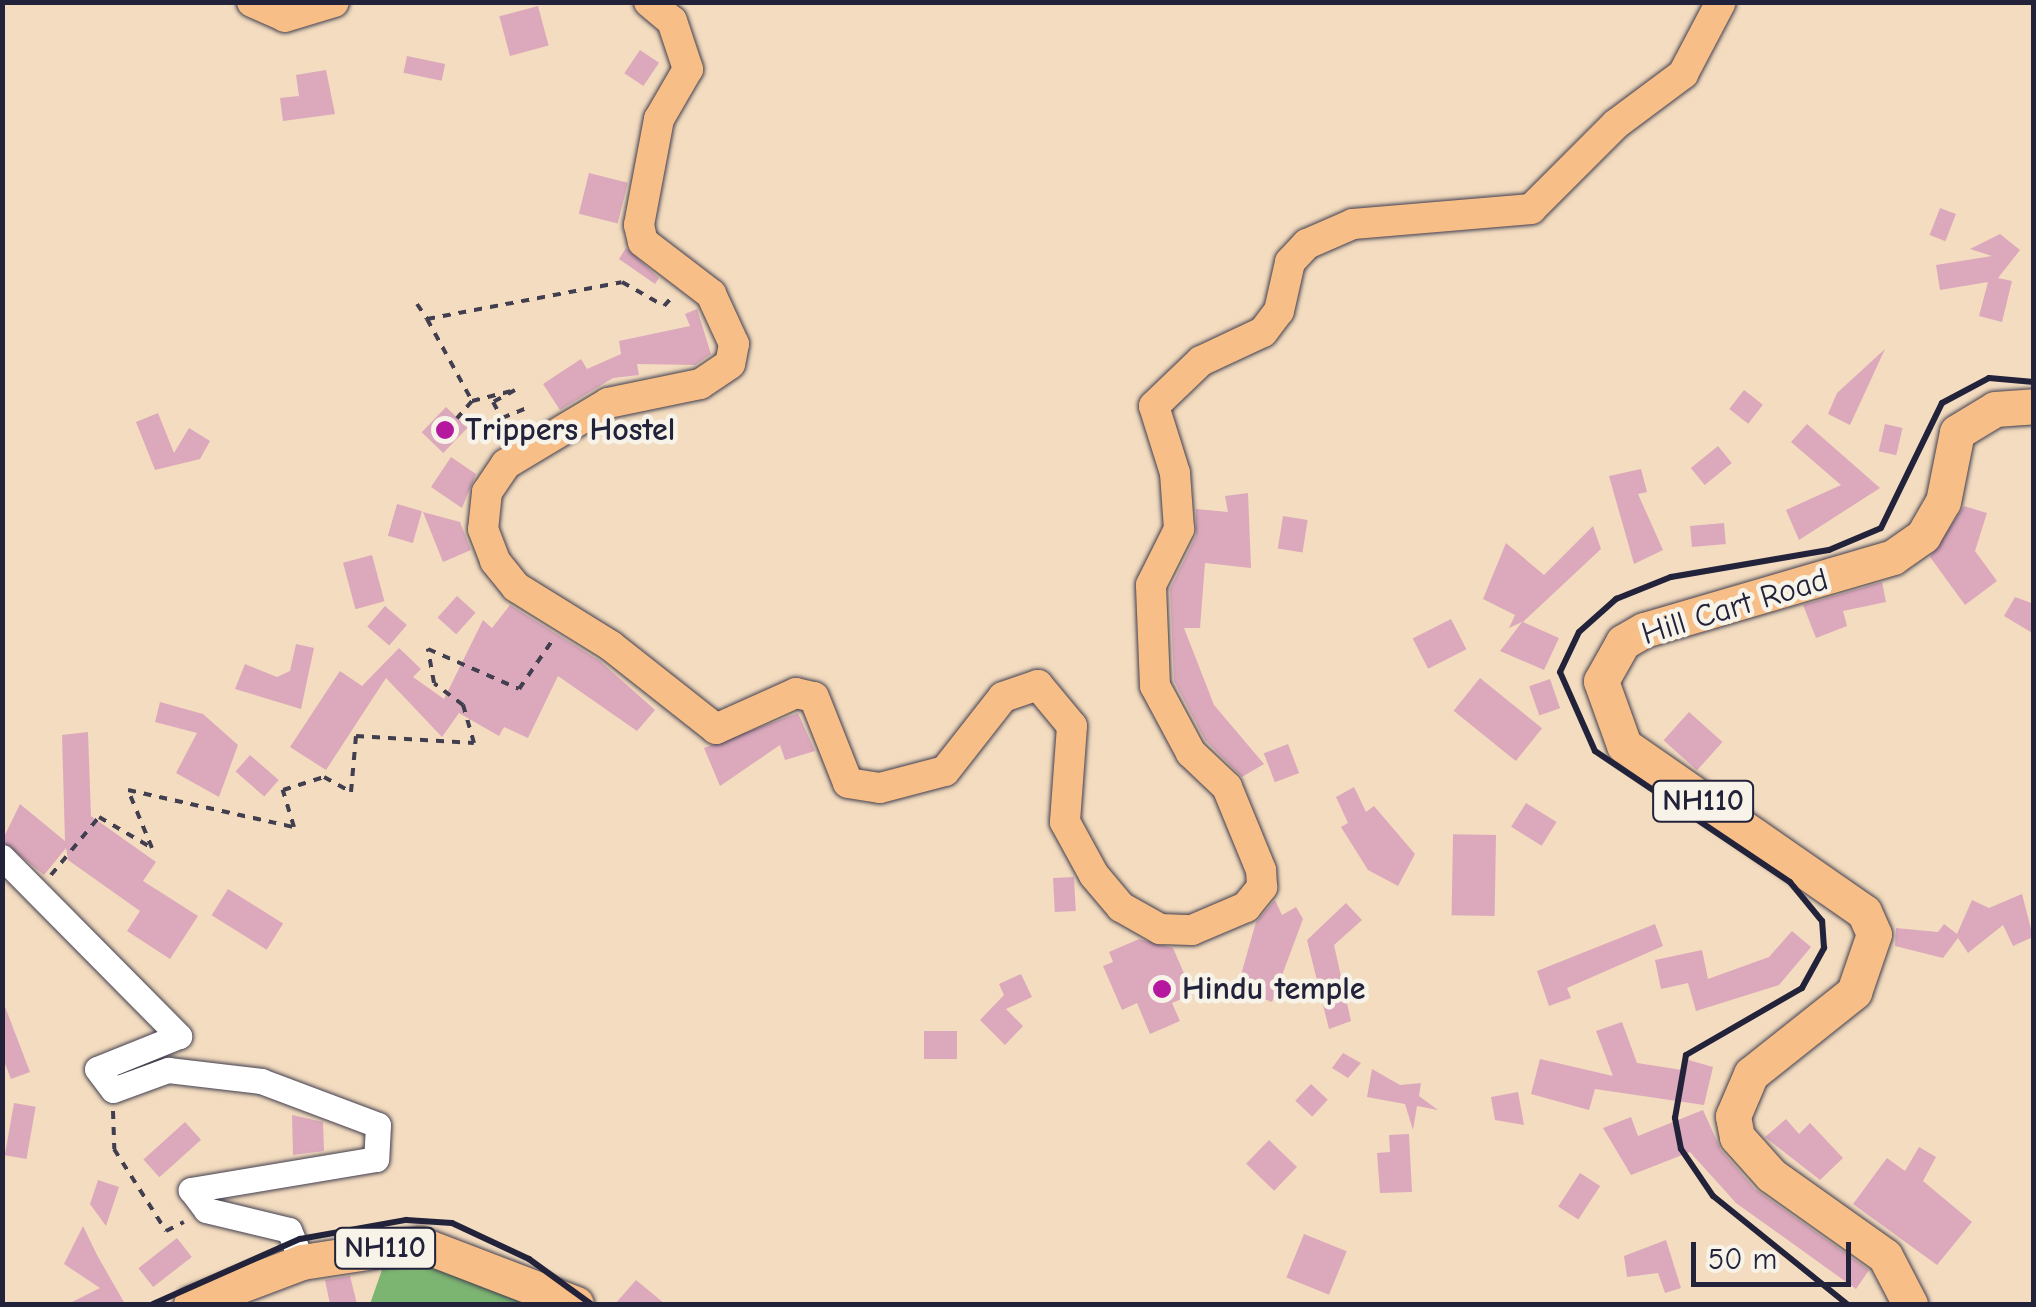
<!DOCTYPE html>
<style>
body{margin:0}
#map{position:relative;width:2036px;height:1307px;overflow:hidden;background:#f3dcbf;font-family:"Comic Neue",sans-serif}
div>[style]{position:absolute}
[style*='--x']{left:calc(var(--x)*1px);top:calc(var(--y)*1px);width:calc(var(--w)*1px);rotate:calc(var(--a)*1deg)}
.forest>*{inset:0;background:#7cb472}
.building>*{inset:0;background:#dca9bc;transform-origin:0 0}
.path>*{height:4px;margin-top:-2px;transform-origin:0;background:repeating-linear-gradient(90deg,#413e4f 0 8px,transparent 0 16px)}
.roads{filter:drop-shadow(0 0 2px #413e4f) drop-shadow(0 0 2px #413e4f)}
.minor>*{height:25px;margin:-12.5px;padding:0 12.5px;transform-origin:12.5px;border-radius:12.5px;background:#fff}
.major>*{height:30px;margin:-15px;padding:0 15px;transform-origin:15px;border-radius:15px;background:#f7be87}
.highway>*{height:35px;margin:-17.5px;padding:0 17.5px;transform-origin:17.5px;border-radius:17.5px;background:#f7be87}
.rail>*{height:6px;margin:-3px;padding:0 3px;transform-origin:3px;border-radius:3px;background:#22223b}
.dots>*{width:28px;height:28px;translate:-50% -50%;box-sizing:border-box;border:5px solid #f7f3e8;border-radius:50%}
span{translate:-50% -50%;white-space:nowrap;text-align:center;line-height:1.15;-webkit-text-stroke:9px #f7f3e8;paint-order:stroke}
.shield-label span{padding:2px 8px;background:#f7f3e8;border:2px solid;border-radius:8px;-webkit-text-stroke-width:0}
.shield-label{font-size:30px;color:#22223b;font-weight:700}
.poi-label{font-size:32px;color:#22223b;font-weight:700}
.left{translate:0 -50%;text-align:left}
.street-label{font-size:32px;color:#22223b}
.frame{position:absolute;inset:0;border:5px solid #22223b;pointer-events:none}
.scale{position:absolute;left:1691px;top:1242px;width:160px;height:45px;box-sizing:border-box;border:5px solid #22223b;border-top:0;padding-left:12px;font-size:30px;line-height:35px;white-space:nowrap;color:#22223b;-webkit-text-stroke:8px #f7f3e8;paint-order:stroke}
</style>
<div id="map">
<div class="forest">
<div style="clip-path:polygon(423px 1260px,554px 1304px,370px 1304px,384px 1264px)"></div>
</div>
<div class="building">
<div style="left:538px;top:6px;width:41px;height:40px;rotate:75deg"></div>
<div style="left:640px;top:50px;width:23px;height:28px;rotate:34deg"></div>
<div style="left:407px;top:56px;width:39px;height:17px;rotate:12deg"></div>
<div style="clip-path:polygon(326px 70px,335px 114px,283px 121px,280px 98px,299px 96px,296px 75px)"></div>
<div style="left:589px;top:173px;width:40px;height:42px;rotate:14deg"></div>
<div style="left:1940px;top:208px;width:17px;height:29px;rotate:21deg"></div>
<div style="clip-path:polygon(2000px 234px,2020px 250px,1998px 278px,2012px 281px,2002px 322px,1979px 316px,1988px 282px,1940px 290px,1936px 265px,1992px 256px,1970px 249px)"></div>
<div style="clip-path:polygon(626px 248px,659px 278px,655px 284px,619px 259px)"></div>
<div style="clip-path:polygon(697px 309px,711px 354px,695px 365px,637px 364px,639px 375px,613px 378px,560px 410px,543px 384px,581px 359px,587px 369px,621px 354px,619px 341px,690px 326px,685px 314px)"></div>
<div style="clip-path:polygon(1885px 349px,1850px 425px,1828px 414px,1837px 393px)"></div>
<div style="left:1744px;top:390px;width:24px;height:24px;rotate:38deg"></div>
<div style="left:446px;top:407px;width:30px;height:35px;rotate:44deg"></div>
<div style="clip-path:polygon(158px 413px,174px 453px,189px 428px,210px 441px,200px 459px,155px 470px,136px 422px)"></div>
<div style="clip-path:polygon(1807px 424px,1880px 488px,1799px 540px,1786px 510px,1841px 485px,1791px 442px)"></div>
<div style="left:1885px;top:424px;width:18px;height:28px;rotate:13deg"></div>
<div style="left:1718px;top:446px;width:22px;height:35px;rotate:51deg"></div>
<div style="clip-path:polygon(451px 457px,476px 474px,462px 508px,431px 487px)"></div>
<div style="clip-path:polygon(1641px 469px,1647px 492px,1638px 494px,1663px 550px,1634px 564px,1609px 476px)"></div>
<div style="clip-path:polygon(1248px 493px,1251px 568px,1205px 563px,1200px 628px,1184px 628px,1214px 705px,1264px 764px,1242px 777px,1205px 740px,1174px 681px,1170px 589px,1196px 536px,1196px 509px,1228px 512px,1225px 496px)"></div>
<div style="left:397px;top:504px;width:26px;height:33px;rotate:16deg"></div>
<div style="clip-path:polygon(1964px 506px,1987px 513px,1975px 551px,1997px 581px,1965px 605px,1930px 557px)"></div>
<div style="clip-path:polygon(423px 512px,460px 522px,471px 550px,443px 562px)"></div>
<div style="left:1283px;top:516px;width:25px;height:33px;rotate:9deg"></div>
<div style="left:1724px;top:523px;width:21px;height:34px;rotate:85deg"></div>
<div style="clip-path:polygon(1593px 526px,1601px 549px,1523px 622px,1559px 638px,1544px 670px,1500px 651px,1522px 622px,1509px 628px,1515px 615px,1483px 599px,1506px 543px,1544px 575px)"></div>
<div style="left:372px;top:555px;width:48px;height:30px;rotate:75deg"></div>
<div style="clip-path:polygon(1882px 582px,1886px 602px,1843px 611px,1847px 626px,1816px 638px,1803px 605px)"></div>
<div style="left:457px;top:596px;width:25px;height:29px;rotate:42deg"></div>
<div style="clip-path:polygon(2015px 597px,2034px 604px,2034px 634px,2004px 616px)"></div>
<div style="clip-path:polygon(510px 605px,600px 661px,655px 710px,637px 731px,558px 676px,528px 738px,504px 727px,499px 736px,459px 713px,442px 737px,386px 678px,326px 770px,290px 747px,340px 671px,362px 686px,399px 648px,421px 669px,413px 677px,444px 699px,483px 620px,492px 628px)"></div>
<div style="left:385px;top:606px;width:29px;height:27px;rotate:41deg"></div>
<div style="left:1451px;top:619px;width:34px;height:43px;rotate:63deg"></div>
<div style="clip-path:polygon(296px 644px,314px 648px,301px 709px,235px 689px,245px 664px,277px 677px,290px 671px)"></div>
<div style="left:1480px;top:678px;width:80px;height:42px;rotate:39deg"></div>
<div style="left:1550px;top:679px;width:31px;height:22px;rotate:71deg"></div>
<div style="clip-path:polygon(160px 702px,203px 714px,238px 745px,219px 797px,176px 773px,197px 733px,155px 722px)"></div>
<div style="left:1689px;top:712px;width:45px;height:38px;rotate:42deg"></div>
<div style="clip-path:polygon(798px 713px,815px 751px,785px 760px,780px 745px,720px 786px,704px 748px)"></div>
<div style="clip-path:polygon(88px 732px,91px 816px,156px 862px,143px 881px,198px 916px,170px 959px,127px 931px,140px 911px,68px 860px,66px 848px,44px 875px,2px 841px,20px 804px,65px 841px,62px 735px)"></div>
<div style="left:1288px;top:744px;width:31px;height:26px;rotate:69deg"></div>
<div style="left:250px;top:755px;width:38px;height:22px;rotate:41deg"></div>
<div style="clip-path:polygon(1354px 787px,1366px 812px,1374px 806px,1415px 854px,1398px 886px,1368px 870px,1341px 827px,1348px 823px,1336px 797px)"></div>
<div style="left:1526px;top:803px;width:36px;height:28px;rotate:32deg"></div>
<div style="left:1496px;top:835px;width:81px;height:43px;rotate:91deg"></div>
<div style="left:1074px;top:877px;width:34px;height:21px;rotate:87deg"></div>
<div style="left:228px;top:889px;width:65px;height:31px;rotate:32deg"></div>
<div style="clip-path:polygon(2022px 894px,2033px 937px,2013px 946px,2003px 925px,1968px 953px,1958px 938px,1943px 958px,1895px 946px,1896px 928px,1938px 932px,1944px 924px,1957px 934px,1972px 900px,1989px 908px)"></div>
<div style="clip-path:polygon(1275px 900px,1282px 915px,1296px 907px,1303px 919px,1272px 1002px,1237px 989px,1256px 922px)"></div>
<div style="clip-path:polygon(1346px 903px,1362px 920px,1334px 945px,1351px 1021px,1329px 1029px,1307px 940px)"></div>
<div style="clip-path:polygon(1655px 924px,1663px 946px,1567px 988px,1571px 998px,1549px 1006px,1537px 971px)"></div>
<div style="clip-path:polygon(1792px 931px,1811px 947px,1779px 985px,1696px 1011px,1688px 983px,1661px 989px,1655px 960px,1702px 950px,1708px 979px,1769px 957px)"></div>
<div style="clip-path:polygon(1139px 939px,1173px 948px,1193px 994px,1172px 1003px,1180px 1021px,1150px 1034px,1137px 1003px,1122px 1010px,1103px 966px,1113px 962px,1109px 952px)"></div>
<div style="clip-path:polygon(1021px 974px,1032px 997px,1006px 1009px,1023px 1026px,1005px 1045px,980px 1020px,1004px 995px,999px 984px)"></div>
<div style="clip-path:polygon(4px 1004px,30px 1072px,11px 1079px,2px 1056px)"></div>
<div style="clip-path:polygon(1622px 1022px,1637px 1063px,1682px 1070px,1685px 1059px,1713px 1067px,1704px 1105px,1595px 1089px,1589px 1110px,1531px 1094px,1540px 1059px,1613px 1076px,1596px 1031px)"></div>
<div style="left:924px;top:1031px;width:33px;height:28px"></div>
<div style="clip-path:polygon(1343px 1053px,1361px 1063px,1348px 1078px,1332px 1068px)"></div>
<div style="clip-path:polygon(1372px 1069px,1400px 1085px,1421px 1083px,1419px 1096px,1438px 1110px,1417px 1106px,1413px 1130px,1405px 1104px,1367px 1097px)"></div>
<div style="left:1311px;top:1084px;width:23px;height:23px;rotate:43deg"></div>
<div style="clip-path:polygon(1518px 1092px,1524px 1125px,1495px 1120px,1491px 1097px)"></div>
<div style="left:14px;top:1103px;width:22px;height:53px;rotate:10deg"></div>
<div style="clip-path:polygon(1703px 1110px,1721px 1150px,1755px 1189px,1869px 1270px,1856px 1289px,1736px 1203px,1690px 1152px,1631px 1175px,1603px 1128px,1631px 1117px,1638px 1136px)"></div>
<div style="clip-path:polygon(292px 1115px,323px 1122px,324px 1151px,293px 1155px)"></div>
<div style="clip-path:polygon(1786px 1119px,1799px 1134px,1810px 1123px,1843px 1158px,1820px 1180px,1765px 1137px)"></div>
<div style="left:185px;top:1122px;width:24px;height:56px;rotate:48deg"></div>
<div style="clip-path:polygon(1409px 1134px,1412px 1192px,1380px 1193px,1377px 1153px,1390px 1152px,1389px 1135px)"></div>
<div style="left:1269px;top:1140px;width:39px;height:33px;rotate:44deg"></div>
<div style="clip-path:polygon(1919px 1147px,1936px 1157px,1923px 1181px,1972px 1222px,1937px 1265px,1853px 1204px,1887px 1158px,1905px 1171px)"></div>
<div style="left:1580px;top:1173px;width:24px;height:40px;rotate:33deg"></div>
<div style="clip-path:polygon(98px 1180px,119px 1187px,106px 1226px,90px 1204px)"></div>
<div style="clip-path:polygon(83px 1226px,97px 1255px,125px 1304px,68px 1304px,100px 1288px,64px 1264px)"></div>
<div style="left:1304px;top:1234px;width:46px;height:47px;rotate:22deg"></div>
<div style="left:177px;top:1238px;width:24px;height:49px;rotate:52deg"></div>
<div style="clip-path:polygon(1666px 1240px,1681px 1288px,1665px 1293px,1658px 1273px,1627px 1277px,1624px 1256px)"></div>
<div style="clip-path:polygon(350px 1276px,357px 1304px,330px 1304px,325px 1280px)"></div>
<div style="clip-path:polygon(636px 1280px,665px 1304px,615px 1304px)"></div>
</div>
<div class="path">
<div style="--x:417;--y:304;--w:18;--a:56"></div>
<div style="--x:427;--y:319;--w:198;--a:-10.7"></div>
<div style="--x:622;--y:282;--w:48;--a:29.7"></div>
<div style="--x:664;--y:306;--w:13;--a:-48"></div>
<div style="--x:427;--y:319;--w:94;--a:61.2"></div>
<div style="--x:472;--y:401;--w:23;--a:131"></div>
<div style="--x:472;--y:401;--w:44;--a:-14.3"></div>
<div style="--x:515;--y:390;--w:25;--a:151"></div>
<div style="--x:493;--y:402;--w:18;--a:61"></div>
<div style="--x:502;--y:418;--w:27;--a:-22"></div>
<div style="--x:51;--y:875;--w:75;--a:-50.4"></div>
<div style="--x:99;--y:817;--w:61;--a:30.3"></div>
<div style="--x:152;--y:848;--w:63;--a:-112.5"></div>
<div style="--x:128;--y:790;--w:170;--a:12.6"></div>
<div style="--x:294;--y:827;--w:39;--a:-107"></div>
<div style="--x:283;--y:790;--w:43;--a:-17.6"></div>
<div style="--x:324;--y:777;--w:31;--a:29"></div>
<div style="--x:351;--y:792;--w:56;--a:-84.9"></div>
<div style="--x:356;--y:736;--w:118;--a:3.4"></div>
<div style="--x:474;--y:743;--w:40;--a:-106"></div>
<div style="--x:463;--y:705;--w:36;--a:-143"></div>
<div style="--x:434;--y:683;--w:35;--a:-100"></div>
<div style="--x:428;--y:649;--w:99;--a:23.7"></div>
<div style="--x:519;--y:689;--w:62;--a:-55.5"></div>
<div style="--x:113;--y:1111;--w:38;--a:88"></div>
<div style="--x:114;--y:1149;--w:97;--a:57.6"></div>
<div style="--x:166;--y:1231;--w:20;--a:-27"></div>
</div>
<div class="roads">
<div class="minor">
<div style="--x:2;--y:857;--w:252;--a:45.3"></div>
<div style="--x:179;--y:1036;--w:88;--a:158.1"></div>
<div style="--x:97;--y:1069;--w:26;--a:53"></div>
<div style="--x:113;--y:1090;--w:59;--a:-20"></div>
<div style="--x:168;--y:1070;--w:94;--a:6.7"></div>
<div style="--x:261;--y:1081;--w:125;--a:20.6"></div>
<div style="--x:378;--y:1125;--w:34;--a:93"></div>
<div style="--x:376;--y:1159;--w:188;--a:170.5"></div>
<div style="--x:191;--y:1190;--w:25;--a:53"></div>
<div style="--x:206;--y:1210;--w:85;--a:13.5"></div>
<div style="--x:289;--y:1230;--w:35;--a:68"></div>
</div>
<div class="major">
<div style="--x:252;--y:2;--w:36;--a:24"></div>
<div style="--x:285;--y:17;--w:51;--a:-17"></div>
<div style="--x:649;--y:2;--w:30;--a:40"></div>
<div style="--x:672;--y:21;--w:51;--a:71.6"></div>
<div style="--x:688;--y:69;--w:58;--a:120.1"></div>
<div style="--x:659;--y:119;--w:108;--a:100.7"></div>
<div style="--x:639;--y:225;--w:17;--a:77"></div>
<div style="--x:643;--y:242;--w:86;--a:37.4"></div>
<div style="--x:711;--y:294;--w:55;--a:65.3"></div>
<div style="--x:734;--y:344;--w:20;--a:101"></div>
<div style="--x:730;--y:364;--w:36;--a:146"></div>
<div style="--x:700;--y:384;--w:94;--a:168.3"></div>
<div style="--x:608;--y:403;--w:119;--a:149.1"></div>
<div style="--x:506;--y:464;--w:34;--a:124"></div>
<div style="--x:487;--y:492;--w:37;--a:96"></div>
<div style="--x:483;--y:529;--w:34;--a:69"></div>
<div style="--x:495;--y:561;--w:33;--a:51"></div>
<div style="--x:516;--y:587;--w:112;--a:31.8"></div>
<div style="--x:611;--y:646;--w:134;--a:38.3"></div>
<div style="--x:716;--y:729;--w:88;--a:-24.2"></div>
<div style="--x:796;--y:693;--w:18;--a:13"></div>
<div style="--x:814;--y:697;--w:92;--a:68.4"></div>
<div style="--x:848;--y:783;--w:32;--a:9"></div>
<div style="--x:880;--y:788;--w:67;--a:-14.7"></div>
<div style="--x:945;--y:771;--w:94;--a:-51.9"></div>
<div style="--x:1003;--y:697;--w:37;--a:-19"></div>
<div style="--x:1038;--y:685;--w:53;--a:50.3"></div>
<div style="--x:1072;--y:726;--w:96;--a:94.2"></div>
<div style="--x:1065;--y:822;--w:60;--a:61.3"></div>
<div style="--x:1094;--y:875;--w:42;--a:49.8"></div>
<div style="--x:1121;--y:907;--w:45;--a:29.4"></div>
<div style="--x:1160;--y:929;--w:32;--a:2"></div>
<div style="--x:1192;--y:930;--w:59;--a:-23.1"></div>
<div style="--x:1246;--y:907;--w:26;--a:-51"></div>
<div style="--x:1262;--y:887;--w:17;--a:-93"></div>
<div style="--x:1261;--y:870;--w:90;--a:-112.3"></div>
<div style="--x:1227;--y:787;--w:50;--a:-136.6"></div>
<div style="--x:1191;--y:753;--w:76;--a:-118.2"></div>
<div style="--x:1155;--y:686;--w:101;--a:-92.3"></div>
<div style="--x:1151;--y:585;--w:63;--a:-63.4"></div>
<div style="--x:1179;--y:529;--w:56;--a:-94.1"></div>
<div style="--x:1175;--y:473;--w:70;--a:-107.4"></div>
<div style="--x:1154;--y:406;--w:65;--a:-43.8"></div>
<div style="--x:1201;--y:361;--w:68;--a:-25.1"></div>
<div style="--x:1263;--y:332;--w:26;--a:-53"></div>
<div style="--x:1279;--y:311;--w:50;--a:-77.3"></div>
<div style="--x:1290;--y:262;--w:25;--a:-47"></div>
<div style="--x:1307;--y:244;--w:50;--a:-23.5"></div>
<div style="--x:1353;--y:224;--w:179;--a:-4.8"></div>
<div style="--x:1531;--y:209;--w:120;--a:-45"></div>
<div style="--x:1616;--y:124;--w:84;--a:-36.7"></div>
<div style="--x:1683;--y:74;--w:81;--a:-62.2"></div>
</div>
<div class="highway">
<div style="--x:191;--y:1304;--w:119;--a:-20.7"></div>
<div style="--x:302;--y:1262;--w:119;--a:-8.7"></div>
<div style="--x:420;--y:1244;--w:167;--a:21"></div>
<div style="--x:1910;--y:1304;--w:54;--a:-117.5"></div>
<div style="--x:1885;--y:1256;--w:140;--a:-144.6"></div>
<div style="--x:1771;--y:1175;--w:51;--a:-131.8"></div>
<div style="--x:1737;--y:1137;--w:21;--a:-101"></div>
<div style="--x:1733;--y:1116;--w:46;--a:-66.8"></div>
<div style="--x:1751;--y:1074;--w:132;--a:-38.5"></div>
<div style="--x:1854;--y:992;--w:61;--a:-71"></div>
<div style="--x:1874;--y:934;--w:24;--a:-114"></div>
<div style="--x:1864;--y:912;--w:292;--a:-145.2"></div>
<div style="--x:1624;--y:745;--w:68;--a:-109.8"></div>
<div style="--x:1601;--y:681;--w:45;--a:-60.6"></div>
<div style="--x:1623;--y:642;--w:24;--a:-30"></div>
<div style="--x:1644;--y:630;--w:259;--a:-16.3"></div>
<div style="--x:1893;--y:557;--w:37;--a:-35"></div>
<div style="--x:1923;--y:536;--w:39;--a:-60"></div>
<div style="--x:1943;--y:502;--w:71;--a:-78.7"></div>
<div style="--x:1957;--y:432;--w:44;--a:-31.2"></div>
<div style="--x:1995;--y:409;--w:39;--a:-4"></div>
</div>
</div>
<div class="rail">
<div style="--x:153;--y:1304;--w:161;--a:-23.9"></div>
<div style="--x:300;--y:1239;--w:108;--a:-10.2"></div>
<div style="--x:406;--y:1220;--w:46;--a:3.7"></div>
<div style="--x:452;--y:1223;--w:85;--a:25.1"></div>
<div style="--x:529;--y:1259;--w:77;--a:36"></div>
<div style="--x:1847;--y:1304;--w:172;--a:-141.1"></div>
<div style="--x:1713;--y:1196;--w:57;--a:-124.2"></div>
<div style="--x:1681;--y:1149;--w:32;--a:-101"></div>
<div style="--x:1675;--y:1118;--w:64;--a:-80.1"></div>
<div style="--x:1686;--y:1055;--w:134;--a:-30"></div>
<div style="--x:1802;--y:988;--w:46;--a:-61.2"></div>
<div style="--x:1824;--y:948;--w:27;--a:-94"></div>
<div style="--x:1822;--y:921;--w:50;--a:-129.4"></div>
<div style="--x:1790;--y:882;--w:235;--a:-146.1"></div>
<div style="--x:1595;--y:751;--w:86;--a:-113.9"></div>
<div style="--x:1560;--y:672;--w:44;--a:-64.6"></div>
<div style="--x:1579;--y:632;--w:50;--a:-41.7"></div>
<div style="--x:1616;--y:599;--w:59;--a:-21.8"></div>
<div style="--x:1671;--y:577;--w:160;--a:-9.7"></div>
<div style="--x:1829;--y:550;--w:56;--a:-22.9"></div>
<div style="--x:1881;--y:528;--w:139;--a:-64"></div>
<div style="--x:1942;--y:403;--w:53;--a:-28"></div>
<div style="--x:1989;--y:378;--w:45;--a:5.1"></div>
</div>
<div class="dots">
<div style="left:445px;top:430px;background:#b5179e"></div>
<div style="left:1162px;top:989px;background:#b5179e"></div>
</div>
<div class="shield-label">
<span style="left:1703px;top:801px">NH110</span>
<span style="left:385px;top:1248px">NH110</span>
</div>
<div class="poi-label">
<span class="left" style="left:465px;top:430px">Trippers Hostel</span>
<span class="left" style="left:1182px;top:989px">Hindu temple</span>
</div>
<div class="street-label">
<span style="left:1735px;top:607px;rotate:-17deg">Hill Cart Road</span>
</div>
<div class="frame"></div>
<div class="scale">50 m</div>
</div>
